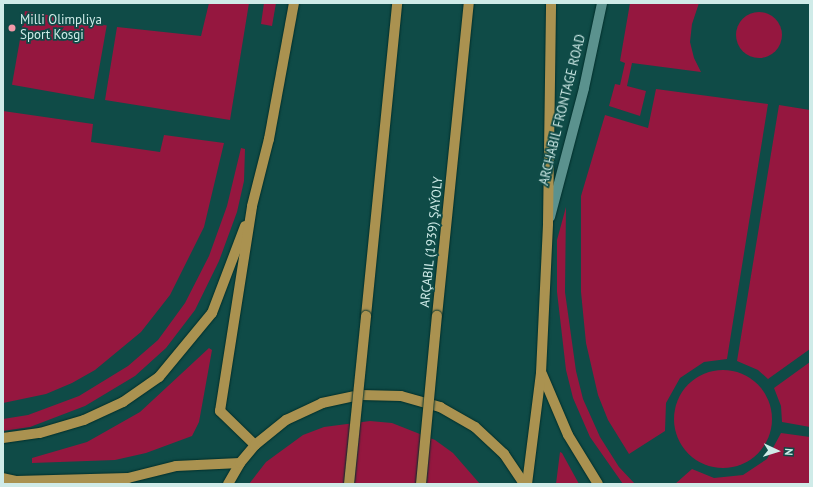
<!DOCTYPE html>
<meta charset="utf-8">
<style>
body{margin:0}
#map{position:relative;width:813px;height:487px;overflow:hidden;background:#0f4b47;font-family:"PT Sans",sans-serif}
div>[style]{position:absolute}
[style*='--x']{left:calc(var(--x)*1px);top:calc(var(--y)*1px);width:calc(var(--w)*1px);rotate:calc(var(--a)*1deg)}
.green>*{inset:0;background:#95173f;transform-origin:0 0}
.round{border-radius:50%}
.roads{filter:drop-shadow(0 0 1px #012f2c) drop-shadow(0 0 1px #012f2c)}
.minor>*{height:10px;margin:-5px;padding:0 5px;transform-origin:5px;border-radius:5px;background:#5b928e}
.primary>*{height:10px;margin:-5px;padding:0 5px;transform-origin:5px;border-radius:5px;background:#aa9250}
.bridges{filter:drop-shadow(0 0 1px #012f2c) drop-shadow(0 0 1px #012f2c)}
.primary-bridge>*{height:10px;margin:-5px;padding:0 5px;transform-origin:5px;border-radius:5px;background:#aa9250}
.dots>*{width:11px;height:11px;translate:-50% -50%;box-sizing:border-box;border:2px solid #0f4b47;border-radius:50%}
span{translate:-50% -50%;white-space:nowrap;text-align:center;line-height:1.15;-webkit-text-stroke:3.5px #0f4b47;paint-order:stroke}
.poi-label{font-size:13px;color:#cfebe8}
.left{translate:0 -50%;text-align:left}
.street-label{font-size:13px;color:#cfebe8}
.frame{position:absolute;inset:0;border:4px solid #cfebe8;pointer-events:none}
.north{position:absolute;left:757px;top:431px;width:40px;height:40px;-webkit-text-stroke:3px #0f4b47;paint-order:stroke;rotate:94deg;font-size:11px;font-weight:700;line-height:16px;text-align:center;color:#cfebe8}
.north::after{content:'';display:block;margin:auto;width:14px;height:18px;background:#cfebe8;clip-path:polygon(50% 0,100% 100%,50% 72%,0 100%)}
</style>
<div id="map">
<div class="green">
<div style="clip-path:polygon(209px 3px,249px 3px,230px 120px,105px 100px,117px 27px,201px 36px)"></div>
<div style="clip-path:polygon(264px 3px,276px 3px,272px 26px,261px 24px)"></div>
<div style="clip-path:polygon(630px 3px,699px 3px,692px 24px,690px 42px,694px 58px,701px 72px,632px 63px,627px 86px,646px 91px,640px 116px,609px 106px,615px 84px,620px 85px,625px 63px,620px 61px)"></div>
<div style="left:25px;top:11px;width:83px;height:75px;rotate:10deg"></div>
<div class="round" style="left:736px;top:12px;width:46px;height:46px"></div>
<div style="clip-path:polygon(656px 89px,768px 104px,727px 359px,704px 362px,680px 378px,666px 403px,665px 431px,629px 454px,608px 420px,598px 395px,586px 343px,581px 292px,581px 196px,605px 115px,648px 128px)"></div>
<div style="clip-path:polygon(779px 105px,810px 110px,810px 349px,768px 379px,758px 370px,737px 361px)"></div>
<div style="clip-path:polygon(3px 111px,93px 124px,91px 142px,160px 152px,164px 135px,224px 143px,204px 227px,170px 295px,141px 332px,95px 370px,72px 383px,46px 394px,3px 403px)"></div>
<div style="clip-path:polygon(241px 148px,245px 149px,244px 181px,237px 212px,219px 261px,195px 310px,166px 348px,135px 376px,85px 406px,30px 427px,3px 431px,3px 419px,28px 415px,79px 396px,128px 366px,158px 340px,185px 303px,209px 256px,227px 206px)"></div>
<div style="clip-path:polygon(566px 207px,565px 292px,576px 371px,583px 399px,600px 437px,619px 467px,635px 484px,623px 484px,590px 437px,573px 398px,566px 370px,557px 292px,557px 240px)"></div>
<div style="clip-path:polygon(209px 348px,212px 350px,199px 422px,192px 436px,146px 453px,115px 460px,32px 463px,32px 458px,87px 442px,140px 412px)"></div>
<div style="clip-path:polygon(810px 362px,810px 427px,782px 422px,781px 406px,774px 388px)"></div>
<div class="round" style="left:674px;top:370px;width:98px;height:98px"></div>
<div style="clip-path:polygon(370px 421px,392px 423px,435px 440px,453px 453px,480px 484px,249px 484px,266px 462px,303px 435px,324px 427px)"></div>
<div style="clip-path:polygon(781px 433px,810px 437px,810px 484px,675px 484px,692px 469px,714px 478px,743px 475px,767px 459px)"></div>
<div style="clip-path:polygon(560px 452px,562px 453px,579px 484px,556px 484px)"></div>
</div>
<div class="roads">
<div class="minor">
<div style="--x:550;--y:217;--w:133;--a:-75.2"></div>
<div style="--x:584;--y:88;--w:87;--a:-78"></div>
</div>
<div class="primary">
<div style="--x:366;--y:316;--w:315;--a:-84.3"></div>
<div style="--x:437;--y:316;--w:315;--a:-84.2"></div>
<div style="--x:542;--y:374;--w:66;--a:66.9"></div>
<div style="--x:568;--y:435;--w:57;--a:58.5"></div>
<div style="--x:3;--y:438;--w:37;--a:-8"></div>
<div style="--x:40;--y:433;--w:46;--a:-16.5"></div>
<div style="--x:84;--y:420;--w:43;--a:-24.8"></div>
<div style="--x:123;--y:402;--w:44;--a:-34.8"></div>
<div style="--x:159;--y:377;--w:83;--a:-50.4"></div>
<div style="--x:212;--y:313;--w:93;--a:-69.2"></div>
<div style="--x:255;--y:445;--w:49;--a:-135.8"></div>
<div style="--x:220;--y:411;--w:207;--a:-81.1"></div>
<div style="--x:252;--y:206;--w:69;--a:-75.8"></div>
<div style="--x:269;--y:139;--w:138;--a:-79.6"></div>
<div style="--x:3;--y:478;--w:13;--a:13"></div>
<div style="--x:16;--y:481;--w:112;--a:-1.5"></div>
<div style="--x:128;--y:478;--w:49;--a:-14"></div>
<div style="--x:176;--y:466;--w:64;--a:-2.7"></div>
<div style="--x:228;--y:484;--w:24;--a:-60"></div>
<div style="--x:240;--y:463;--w:23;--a:-50"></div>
<div style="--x:255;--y:445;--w:40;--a:-39"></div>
<div style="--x:286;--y:420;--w:40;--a:-25"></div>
<div style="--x:322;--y:403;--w:40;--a:-12"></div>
<div style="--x:361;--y:395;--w:40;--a:1.4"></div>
<div style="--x:401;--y:396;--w:41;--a:15.8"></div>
<div style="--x:440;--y:407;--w:40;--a:29.7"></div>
<div style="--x:475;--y:427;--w:40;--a:43"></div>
<div style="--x:504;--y:454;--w:36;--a:56"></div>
<div style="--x:527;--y:484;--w:112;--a:-82.8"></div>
<div style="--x:541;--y:373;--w:150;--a:-87.3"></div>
<div style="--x:548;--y:223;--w:220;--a:-89.2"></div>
</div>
</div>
<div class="bridges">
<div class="primary-bridge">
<div style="--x:349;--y:484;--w:169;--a:-84.2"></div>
<div style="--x:421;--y:484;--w:169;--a:-84.6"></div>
</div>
</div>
<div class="dots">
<div style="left:12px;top:28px;background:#f39aa9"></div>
</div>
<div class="poi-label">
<span class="left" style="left:20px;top:28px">Milli Olimpliya<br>Sport Kosgi</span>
</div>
<div class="street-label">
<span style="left:563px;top:110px;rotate:-76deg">ARCHABIL FRONTAGE ROAD</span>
<span style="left:432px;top:242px;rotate:-84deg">ARÇABIL (1939) ŞAÝOLY</span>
</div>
<div class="frame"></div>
<div class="north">N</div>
</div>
